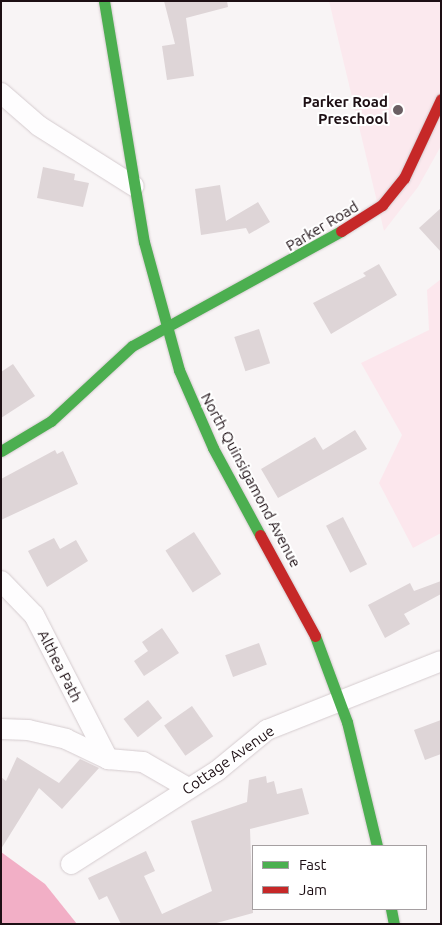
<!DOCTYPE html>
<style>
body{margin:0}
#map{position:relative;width:442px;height:925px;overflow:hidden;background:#f8f4f5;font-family:Ubuntu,sans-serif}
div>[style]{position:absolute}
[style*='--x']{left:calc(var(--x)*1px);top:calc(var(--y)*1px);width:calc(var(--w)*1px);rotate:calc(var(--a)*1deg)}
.built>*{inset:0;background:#fbe9ee}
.green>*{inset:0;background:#fce7ed}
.water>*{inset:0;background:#f2afc6}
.building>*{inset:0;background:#ded5d7;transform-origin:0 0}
.roads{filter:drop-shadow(0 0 1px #d5cccf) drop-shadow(0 0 1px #d5cccf)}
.street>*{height:20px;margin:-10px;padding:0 10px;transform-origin:10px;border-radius:10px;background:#fefdfe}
.fast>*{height:11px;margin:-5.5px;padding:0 5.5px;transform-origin:5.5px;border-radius:5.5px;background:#4caf50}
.jam>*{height:11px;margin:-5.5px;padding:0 5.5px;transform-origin:5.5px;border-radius:5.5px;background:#c62828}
.dots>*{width:14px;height:14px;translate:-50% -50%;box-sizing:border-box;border:2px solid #fff;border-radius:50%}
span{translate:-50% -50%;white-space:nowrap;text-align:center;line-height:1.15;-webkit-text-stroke:4px #fff;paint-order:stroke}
.poi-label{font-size:15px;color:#1d0f14;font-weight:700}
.right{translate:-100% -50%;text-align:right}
.street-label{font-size:15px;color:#1d0f14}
.frame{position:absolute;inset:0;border:2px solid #1d0f14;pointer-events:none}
.legend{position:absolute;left:252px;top:845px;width:175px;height:65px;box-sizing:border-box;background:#fff;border:1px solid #a59fa1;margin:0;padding:6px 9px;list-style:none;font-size:15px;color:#1d0f14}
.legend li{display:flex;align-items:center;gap:10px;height:25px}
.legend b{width:25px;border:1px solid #a59fa1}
</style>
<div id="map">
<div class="built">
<div style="clip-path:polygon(329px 1px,441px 1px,441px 146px,418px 187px,384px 231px)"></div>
</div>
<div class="green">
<div style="clip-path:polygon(441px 279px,441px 533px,413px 548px,379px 483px,402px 435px,361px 363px,429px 330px,427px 290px)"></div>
</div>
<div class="water">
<div style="clip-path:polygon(1px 852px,45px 884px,77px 924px,1px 924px)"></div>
</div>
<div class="building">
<div style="clip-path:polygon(164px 1px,227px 1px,228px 7px,186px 18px,194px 76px,167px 80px,162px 46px,175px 44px)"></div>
<div style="clip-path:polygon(43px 167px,75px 174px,74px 180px,89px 183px,83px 207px,37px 198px)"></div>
<div style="clip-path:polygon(220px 185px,226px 221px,258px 202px,270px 222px,249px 234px,246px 228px,201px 235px,195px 189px)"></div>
<div style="clip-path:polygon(441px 208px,441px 252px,419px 228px)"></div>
<div style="clip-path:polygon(379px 264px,397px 295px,331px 334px,313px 303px,366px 276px,363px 273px)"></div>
<div style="left:259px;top:329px;width:36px;height:26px;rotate:72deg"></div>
<div style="clip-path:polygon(13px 364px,35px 396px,1px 418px,1px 372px)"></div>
<div style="clip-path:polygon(355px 430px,367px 449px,278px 498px,261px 469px,315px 437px,323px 450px)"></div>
<div style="clip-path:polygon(55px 450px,57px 454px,63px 451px,78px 484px,1px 520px,1px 479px)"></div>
<div style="left:343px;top:517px;width:53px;height:19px;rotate:63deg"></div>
<div style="left:194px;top:532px;width:50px;height:34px;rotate:57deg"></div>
<div style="clip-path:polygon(54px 538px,60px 549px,76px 540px,88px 561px,47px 587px,28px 551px)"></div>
<div style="clip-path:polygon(441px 581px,441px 594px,404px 614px,410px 624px,385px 638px,368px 605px,410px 583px,414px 591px)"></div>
<div style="clip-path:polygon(162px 628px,179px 653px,144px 676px,134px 661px,148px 651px,142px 642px)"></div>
<div style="left:259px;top:643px;width:23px;height:36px;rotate:70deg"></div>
<div style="left:148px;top:700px;width:23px;height:31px;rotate:52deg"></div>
<div style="left:192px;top:706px;width:37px;height:34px;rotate:55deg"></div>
<div style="clip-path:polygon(441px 720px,441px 754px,425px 760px,414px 730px)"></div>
<div style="clip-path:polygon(17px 757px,59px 783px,80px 759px,99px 768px,62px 809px,39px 788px,1px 849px,1px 777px,6px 781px)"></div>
<div style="clip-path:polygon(266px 776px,267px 783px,274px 781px,277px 794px,302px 788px,309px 814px,250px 829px,253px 913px,213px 924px,121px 924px,107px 896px,99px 900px,88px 878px,146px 851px,155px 871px,144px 876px,162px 914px,212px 891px,191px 821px,247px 802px,249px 780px)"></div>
</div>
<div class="roads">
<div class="street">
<div style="--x:1;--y:93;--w:50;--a:41"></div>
<div style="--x:39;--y:126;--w:112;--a:32.3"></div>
<div style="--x:1;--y:581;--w:47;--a:45.9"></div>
<div style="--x:34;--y:615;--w:162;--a:62.8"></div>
<div style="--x:1;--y:729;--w:27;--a:2"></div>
<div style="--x:28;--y:730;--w:39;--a:13"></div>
<div style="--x:66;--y:739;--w:47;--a:25.5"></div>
<div style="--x:108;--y:759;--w:35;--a:5"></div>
<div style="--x:143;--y:762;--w:52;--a:30"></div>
<div style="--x:71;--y:864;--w:173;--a:-32.5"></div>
<div style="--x:217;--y:771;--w:65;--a:-39.4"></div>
<div style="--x:267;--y:730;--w:187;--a:-21.6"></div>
</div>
<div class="fast">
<div style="--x:104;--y:1;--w:244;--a:80.6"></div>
<div style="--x:144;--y:242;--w:133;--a:74.7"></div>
<div style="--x:179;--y:370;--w:85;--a:66.4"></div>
<div style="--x:213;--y:448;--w:99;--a:61.6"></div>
<div style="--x:1;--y:451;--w:58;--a:-31"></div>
<div style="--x:51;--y:421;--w:110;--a:-42.8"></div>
<div style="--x:132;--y:346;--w:239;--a:-28.8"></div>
<div style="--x:315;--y:636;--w:92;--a:69.6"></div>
<div style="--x:347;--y:722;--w:128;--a:76.4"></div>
<div style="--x:391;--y:909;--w:15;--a:79"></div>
</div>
<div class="jam">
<div style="--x:341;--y:231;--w:49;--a:-32.4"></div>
<div style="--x:382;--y:205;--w:35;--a:-51"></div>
<div style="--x:404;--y:178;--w:87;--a:-64.9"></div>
<div style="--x:260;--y:535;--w:115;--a:61.4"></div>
</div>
</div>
<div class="dots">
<div style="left:398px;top:110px;background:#6a5f63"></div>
</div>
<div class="poi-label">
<span class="right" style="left:388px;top:110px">Parker Road<br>Preschool</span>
</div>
<div class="street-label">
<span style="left:322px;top:226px;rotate:-31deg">Parker Road</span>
<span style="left:251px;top:480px;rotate:62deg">North Quinsigamond Avenue</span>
<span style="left:60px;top:666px;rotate:63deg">Althea Path</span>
<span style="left:228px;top:760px;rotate:-35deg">Cottage Avenue</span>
</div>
<div class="frame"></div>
<ul class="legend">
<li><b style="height:6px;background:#4caf50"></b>Fast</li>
<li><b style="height:6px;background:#c62828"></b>Jam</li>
</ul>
</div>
